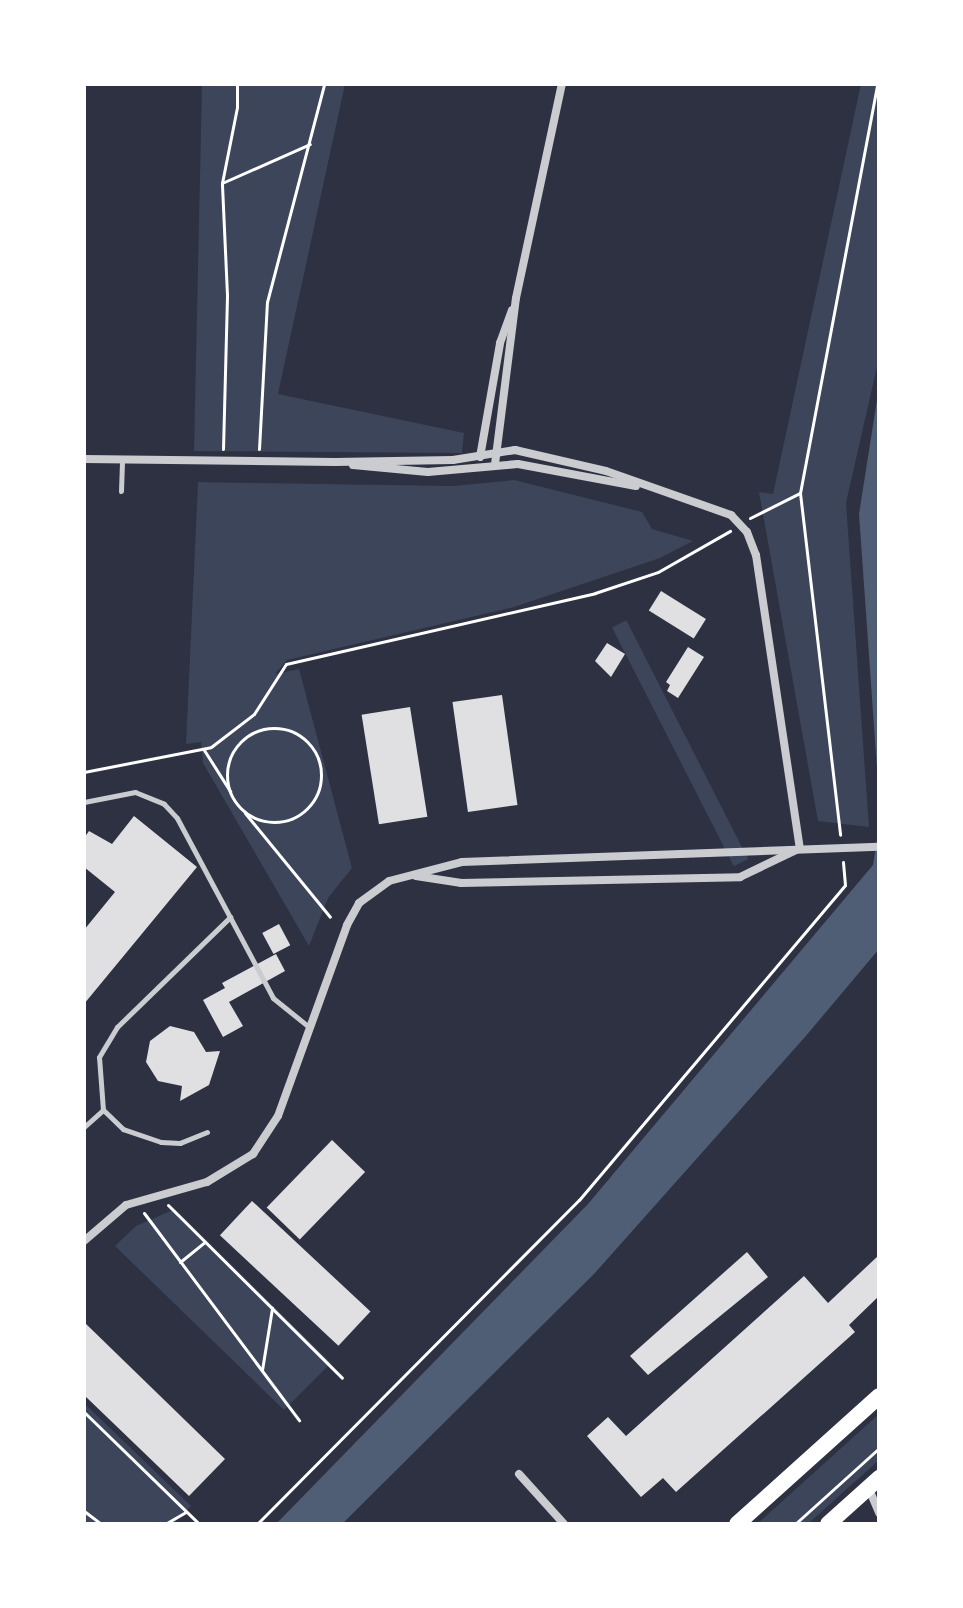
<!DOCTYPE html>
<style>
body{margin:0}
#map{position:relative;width:963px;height:1608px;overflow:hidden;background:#2d3142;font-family:Lora,serif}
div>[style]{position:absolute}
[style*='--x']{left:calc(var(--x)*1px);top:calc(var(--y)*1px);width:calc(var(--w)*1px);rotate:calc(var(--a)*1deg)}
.green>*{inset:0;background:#3c4559;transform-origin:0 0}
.water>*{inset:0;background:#4f5d75}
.building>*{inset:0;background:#e0e0e3;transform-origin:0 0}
.path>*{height:3px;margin:-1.5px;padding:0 1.5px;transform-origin:1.5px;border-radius:1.5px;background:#fff}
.path>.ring{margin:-1.5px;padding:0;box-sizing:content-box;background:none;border:3px solid #fff;border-radius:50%}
.service>*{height:5px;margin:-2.5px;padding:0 2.5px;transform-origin:2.5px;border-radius:2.5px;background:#caccd0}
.minor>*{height:8px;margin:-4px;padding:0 4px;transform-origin:4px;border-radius:4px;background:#caccd0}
.secondary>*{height:16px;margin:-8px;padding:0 8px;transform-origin:8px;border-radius:8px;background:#fff}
span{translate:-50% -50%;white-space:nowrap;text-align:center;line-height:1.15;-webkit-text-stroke:6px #fff;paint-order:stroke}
.frame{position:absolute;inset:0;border:86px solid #fff;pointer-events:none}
</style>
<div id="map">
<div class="green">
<div style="clip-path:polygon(202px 84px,345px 84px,278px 394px,464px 433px,462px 453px,194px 451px)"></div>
<div style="clip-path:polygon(861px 84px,879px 84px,879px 358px,846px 503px,869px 827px,818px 821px,759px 492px,773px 494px)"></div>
<div style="clip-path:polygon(514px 480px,642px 512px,652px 529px,693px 541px,660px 558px,514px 607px,287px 660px,275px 674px,299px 669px,352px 868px,328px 898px,309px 946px,203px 763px,201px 742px,186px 744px,198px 482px,453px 486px)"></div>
<div style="left:748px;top:859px;width:16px;height:268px;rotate:153deg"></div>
<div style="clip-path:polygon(175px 1209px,331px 1363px,284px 1410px,115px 1246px,136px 1226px)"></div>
<div style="clip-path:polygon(84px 1403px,191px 1506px,173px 1524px,84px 1524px)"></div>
<div style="clip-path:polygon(879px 1414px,879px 1460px,808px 1524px,757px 1524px)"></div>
</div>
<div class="water">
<div style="clip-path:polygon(879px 387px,879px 797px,859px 514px)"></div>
<div style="clip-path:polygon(879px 827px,879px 949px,805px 1037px,594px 1274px,342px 1524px,276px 1524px,588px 1204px,873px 865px)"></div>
</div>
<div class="building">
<div style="left:661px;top:591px;width:53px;height:23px;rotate:32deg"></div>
<div style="clip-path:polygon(607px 643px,625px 654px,611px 677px,595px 661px)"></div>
<div style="clip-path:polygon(688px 647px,704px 657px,678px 698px,667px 691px,670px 685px,666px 682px)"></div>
<div style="left:502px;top:695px;width:111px;height:50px;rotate:82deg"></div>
<div style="left:410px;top:707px;width:111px;height:49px;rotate:81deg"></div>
<div style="clip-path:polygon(134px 816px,197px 867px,84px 1004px,84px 930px,115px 892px,84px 867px,84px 838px,89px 831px,112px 844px)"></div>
<div style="left:279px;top:924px;width:24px;height:19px;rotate:62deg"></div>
<div style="clip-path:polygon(276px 954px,285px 971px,229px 1002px,243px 1026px,223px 1037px,203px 1000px,225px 988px,222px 983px)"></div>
<div style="clip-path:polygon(170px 1026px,194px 1032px,206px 1052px,220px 1051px,209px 1085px,180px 1101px,182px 1086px,158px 1081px,146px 1062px,150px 1041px)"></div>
<div style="left:332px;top:1140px;width:46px;height:94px;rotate:44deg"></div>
<div style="left:252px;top:1201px;width:162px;height:47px;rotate:43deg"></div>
<div style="clip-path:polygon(747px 1252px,768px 1277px,648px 1375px,630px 1356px)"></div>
<div style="clip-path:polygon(879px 1255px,879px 1296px,849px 1325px,855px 1332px,676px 1492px,663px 1478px,641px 1497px,587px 1436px,608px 1417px,626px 1436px,804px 1276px,828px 1303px)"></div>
<div style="clip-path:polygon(84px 1322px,225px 1459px,189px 1496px,84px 1395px)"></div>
</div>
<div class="path">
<div style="--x:222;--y:183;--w:96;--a:-23.9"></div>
<div style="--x:223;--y:449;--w:154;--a:-88.5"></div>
<div style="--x:227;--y:295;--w:112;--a:-92.6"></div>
<div style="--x:222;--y:183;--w:77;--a:-78.8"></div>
<div style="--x:237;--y:107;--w:23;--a:-90"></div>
<div style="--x:259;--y:449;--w:147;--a:-86.9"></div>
<div style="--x:267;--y:302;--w:225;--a:-75.3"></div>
<div style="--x:800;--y:493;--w:344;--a:83.3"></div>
<div style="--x:750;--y:518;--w:56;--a:-26.6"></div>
<div style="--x:800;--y:493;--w:416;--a:-79.3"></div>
<div class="ring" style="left:227px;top:728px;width:91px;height:91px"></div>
<div style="--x:204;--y:750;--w:49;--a:57.6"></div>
<div style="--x:84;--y:772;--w:129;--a:-11.1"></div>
<div style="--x:211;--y:747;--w:54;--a:-37.5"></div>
<div style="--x:254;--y:714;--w:59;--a:-57.4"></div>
<div style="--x:286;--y:664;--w:317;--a:-12.9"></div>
<div style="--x:595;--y:593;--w:66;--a:-18.4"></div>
<div style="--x:658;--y:572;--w:83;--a:-29.7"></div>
<div style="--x:245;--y:813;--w:134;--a:50.7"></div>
<div style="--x:168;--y:1205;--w:245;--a:44.8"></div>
<div style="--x:144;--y:1213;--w:259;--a:53.2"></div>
<div style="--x:180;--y:1262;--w:32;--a:-39"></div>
<div style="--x:262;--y:1370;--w:63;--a:-80.8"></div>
<div style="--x:84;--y:1412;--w:158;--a:44.2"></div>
<div style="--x:84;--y:1511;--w:21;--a:37"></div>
<div style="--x:165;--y:1524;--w:24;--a:-30"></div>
<div style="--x:257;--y:1524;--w:457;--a:-45.2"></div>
<div style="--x:579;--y:1200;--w:412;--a:-49.8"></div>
<div style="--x:845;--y:885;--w:23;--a:-95"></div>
<div style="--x:795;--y:1524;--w:113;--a:-42.1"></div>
</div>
<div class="service">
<div style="--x:121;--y:491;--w:31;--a:-88"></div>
<div style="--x:84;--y:802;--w:52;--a:-11.1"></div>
<div style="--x:135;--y:792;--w:31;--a:22"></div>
<div style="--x:164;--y:804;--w:19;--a:47"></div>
<div style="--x:177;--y:818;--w:204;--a:61.9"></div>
<div style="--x:273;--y:998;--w:46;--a:38.9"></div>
<div style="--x:84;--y:1127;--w:25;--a:-42"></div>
<div style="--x:207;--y:1132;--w:29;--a:158"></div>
<div style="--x:180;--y:1143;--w:19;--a:-177"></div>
<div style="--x:161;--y:1142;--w:40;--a:-161.1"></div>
<div style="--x:123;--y:1129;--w:28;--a:-136"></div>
<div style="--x:103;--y:1110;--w:53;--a:-94.3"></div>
<div style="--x:99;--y:1057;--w:35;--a:-59"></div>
<div style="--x:117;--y:1027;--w:158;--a:-44.2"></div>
</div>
<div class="minor">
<div style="--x:480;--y:457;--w:116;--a:-80"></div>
<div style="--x:500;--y:343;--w:35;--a:-70"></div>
<div style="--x:84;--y:459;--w:251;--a:0.7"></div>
<div style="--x:335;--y:462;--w:118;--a:-1"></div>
<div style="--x:453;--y:460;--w:63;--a:-9.2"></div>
<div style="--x:515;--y:450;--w:93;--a:13"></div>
<div style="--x:606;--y:471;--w:133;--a:19.4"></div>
<div style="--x:731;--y:515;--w:23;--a:47"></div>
<div style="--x:747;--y:532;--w:25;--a:69"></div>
<div style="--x:756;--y:555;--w:296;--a:81.5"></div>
<div style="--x:495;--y:464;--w:167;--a:-82.8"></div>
<div style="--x:516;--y:298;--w:219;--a:-77.9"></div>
<div style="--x:353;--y:465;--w:75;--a:5.3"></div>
<div style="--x:428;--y:472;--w:90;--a:-5.1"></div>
<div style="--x:518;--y:464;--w:120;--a:10.6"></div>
<div style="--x:416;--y:876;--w:46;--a:8.8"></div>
<div style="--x:461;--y:883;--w:279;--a:-1.2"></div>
<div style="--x:740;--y:877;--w:62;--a:-25.7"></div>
<div style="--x:84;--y:1241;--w:55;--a:-40.6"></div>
<div style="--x:126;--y:1205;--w:84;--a:-15.9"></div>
<div style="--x:207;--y:1182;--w:54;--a:-31.3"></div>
<div style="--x:253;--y:1154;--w:45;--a:-56.7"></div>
<div style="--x:278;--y:1116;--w:203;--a:-70.1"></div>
<div style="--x:347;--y:925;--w:25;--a:-61"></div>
<div style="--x:359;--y:903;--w:37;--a:-36"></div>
<div style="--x:389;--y:881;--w:75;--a:-14.6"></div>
<div style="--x:462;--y:862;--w:417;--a:-2.1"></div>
<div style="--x:519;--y:1474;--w:67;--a:48"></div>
<div style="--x:869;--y:1489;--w:26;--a:67"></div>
</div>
<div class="secondary">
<div style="--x:737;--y:1524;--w:191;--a:-42"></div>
<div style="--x:828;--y:1524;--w:69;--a:-42"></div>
</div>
<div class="frame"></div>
</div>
